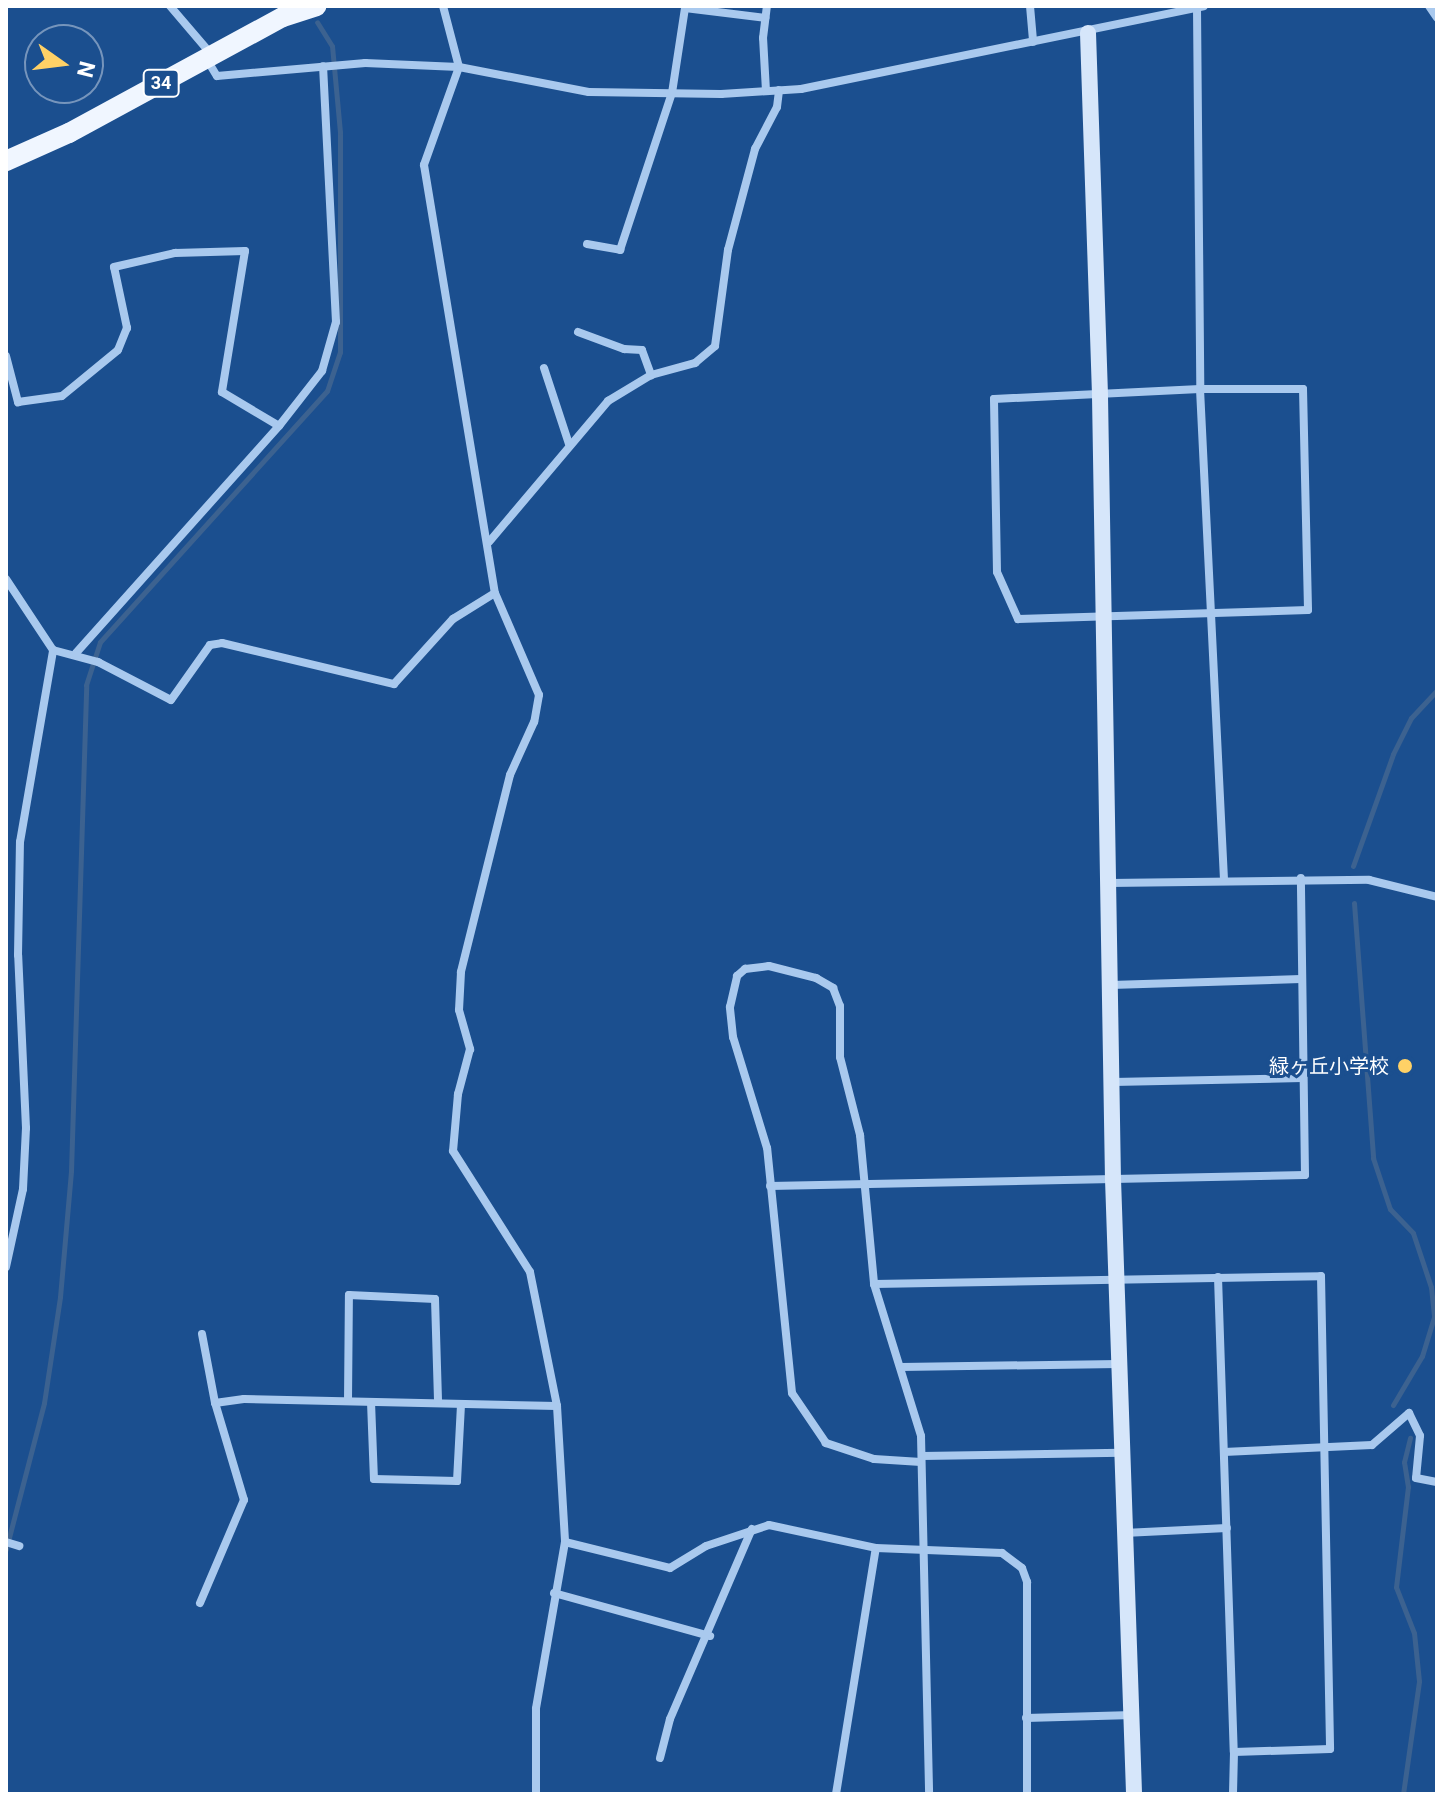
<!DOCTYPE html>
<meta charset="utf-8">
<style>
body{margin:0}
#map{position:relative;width:1443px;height:1800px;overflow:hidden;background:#1b4f8f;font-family:Roboto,"Noto Sans JP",sans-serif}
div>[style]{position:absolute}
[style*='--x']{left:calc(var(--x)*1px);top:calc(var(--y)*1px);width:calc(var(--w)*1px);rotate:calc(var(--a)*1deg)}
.stream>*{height:5px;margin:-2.5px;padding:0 2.5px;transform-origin:2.5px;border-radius:2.5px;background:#3c6290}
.street>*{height:8px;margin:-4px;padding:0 4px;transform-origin:4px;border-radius:4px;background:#a9c9ee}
.secondary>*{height:16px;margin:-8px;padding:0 8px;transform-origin:8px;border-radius:8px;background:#d6e6fa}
.primary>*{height:20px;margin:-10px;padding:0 10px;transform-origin:10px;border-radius:10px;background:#f0f6ff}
.dots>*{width:22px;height:22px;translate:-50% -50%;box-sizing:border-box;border:4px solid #1b4f8f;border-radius:50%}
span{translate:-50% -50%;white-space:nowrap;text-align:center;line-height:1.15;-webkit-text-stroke:6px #1b4f8f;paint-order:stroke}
.shield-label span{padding:2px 6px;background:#1b4f8f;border:2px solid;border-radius:6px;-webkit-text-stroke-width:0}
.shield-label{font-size:18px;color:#fff;font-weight:700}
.poi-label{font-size:20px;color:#fff}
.right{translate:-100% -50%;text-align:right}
.frame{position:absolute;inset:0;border:8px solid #fff;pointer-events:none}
.north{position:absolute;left:24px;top:24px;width:80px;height:80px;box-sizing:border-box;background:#1b4f8f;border:2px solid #7695bc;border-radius:50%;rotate:104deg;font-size:22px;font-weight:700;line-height:32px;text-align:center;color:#fff}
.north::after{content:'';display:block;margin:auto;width:28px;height:36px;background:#ffd166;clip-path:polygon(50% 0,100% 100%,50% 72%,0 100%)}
</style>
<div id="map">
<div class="stream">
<div style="--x:1353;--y:866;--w:119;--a:-70.3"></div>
<div style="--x:1393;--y:754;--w:40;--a:-63.4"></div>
<div style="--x:1411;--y:718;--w:38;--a:-47"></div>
<div style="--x:1354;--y:903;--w:256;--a:85.7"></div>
<div style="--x:1373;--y:1158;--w:54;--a:71.6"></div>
<div style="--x:1390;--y:1209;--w:33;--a:46"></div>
<div style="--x:1413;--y:1233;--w:57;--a:71.6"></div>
<div style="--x:1431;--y:1287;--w:30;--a:84"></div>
<div style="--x:1434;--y:1317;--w:41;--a:107.1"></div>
<div style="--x:1422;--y:1356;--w:57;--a:120.6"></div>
<div style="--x:6;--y:1549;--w:151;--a:-75.4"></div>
<div style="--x:44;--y:1403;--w:107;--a:-81.4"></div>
<div style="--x:60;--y:1297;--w:126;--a:-85"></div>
<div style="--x:71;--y:1171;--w:486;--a:-88.2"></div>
<div style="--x:86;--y:685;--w:45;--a:-72"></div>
<div style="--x:100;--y:642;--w:338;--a:-47.9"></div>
<div style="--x:327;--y:391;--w:41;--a:-71.6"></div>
<div style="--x:340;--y:352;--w:220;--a:-90"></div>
<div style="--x:340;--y:132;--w:86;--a:-95.3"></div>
<div style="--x:332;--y:46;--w:28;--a:-122"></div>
<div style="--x:1403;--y:1794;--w:114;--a:-81.9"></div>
<div style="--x:1419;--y:1681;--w:48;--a:-95.9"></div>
<div style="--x:1414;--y:1633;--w:49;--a:-111.4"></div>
<div style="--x:1396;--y:1587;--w:101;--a:-83.2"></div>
<div style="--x:1408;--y:1487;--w:25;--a:-99"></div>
<div style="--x:1404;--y:1462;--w:25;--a:-76"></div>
</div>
<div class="street">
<div style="--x:170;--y:6;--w:63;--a:49.5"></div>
<div style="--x:443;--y:6;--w:63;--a:75.3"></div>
<div style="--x:459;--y:67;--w:104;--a:109.7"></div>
<div style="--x:424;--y:165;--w:434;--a:80.6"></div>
<div style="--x:495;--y:593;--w:111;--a:66.7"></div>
<div style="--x:539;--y:695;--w:27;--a:100"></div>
<div style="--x:534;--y:722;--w:58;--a:114.4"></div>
<div style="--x:510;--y:775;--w:203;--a:104"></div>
<div style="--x:461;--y:972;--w:38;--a:93"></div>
<div style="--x:459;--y:1010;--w:41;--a:74.2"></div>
<div style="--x:470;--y:1049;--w:47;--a:104.9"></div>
<div style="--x:458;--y:1094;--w:57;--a:95"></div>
<div style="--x:453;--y:1151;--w:143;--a:57.5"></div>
<div style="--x:530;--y:1272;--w:137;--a:78.6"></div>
<div style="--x:557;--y:1406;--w:136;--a:86.6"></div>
<div style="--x:565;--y:1542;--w:169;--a:99.9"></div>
<div style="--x:536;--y:1709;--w:85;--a:90"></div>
<div style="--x:1030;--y:6;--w:36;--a:85"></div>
<div style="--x:1429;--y:6;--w:14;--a:56"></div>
<div style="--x:1197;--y:8;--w:381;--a:89.5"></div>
<div style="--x:1200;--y:389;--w:492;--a:87.2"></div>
<div style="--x:206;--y:58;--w:21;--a:59"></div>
<div style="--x:217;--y:76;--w:149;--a:-5"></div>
<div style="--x:365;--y:63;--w:94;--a:2.4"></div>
<div style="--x:459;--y:67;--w:132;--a:10.9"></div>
<div style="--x:589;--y:92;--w:132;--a:0.9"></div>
<div style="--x:721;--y:94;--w:80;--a:-3.6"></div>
<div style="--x:801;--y:89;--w:411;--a:-11.6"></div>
<div style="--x:766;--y:91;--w:53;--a:-93.2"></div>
<div style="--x:763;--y:38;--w:32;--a:-83"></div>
<div style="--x:587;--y:244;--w:34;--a:10"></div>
<div style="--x:620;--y:250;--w:165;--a:-71.7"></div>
<div style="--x:672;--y:93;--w:86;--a:-81.3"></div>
<div style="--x:685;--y:8;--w:81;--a:7.1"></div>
<div style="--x:578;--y:332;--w:49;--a:20.3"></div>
<div style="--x:624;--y:349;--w:18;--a:3"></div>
<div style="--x:642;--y:350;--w:27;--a:70"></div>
<div style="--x:6;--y:356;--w:48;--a:75.4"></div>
<div style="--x:18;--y:402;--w:44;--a:-7.8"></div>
<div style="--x:62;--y:396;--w:72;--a:-39.4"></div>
<div style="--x:118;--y:350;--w:24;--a:-68"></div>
<div style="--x:127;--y:328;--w:62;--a:-102"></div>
<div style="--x:114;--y:267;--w:63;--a:-12.9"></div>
<div style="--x:175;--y:253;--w:70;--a:-1.6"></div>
<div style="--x:245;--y:251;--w:143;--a:99.3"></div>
<div style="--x:222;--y:392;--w:66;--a:30.8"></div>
<div style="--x:544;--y:368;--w:80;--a:71.8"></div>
<div style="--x:1200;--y:389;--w:103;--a:0"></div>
<div style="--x:1303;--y:389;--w:221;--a:88.7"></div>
<div style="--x:1308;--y:610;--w:290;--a:178.2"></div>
<div style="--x:1018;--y:619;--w:51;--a:-114.1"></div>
<div style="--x:997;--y:572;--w:173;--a:-91"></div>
<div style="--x:994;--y:399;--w:206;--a:-2.8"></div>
<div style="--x:489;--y:542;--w:185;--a:-49.8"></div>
<div style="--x:608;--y:401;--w:50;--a:-31.2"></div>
<div style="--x:651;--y:375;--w:46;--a:-15.3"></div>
<div style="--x:695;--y:363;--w:26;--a:-40"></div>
<div style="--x:715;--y:346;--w:97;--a:-82.3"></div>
<div style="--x:728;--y:250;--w:105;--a:-75"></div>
<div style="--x:755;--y:149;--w:47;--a:-62.4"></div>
<div style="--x:777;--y:107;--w:17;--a:-83"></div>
<div style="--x:6;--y:579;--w:85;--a:56.5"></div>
<div style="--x:53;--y:650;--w:47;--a:14.9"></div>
<div style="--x:98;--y:662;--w:82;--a:27.5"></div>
<div style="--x:171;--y:700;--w:67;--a:-54.7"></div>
<div style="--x:210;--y:645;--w:12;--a:-9"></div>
<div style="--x:222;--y:643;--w:177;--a:13.4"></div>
<div style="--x:394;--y:684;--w:88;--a:-47.8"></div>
<div style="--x:453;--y:619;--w:49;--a:-31.8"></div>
<div style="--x:76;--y:653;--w:305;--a:-48.2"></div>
<div style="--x:279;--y:426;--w:70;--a:-52"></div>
<div style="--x:322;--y:371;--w:51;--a:-74.1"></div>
<div style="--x:336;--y:322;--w:256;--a:-92.9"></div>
<div style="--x:1109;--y:883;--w:260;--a:-0.7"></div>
<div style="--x:1369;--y:880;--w:70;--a:14"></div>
<div style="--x:1111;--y:985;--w:190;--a:-1.8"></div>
<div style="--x:1113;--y:1082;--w:189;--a:-1.2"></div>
<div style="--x:770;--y:1186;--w:535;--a:-1.18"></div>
<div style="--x:1305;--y:1175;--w:297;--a:-90.8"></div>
<div style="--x:6;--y:1267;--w:80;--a:-77.7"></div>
<div style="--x:23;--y:1189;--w:61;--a:-87.2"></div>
<div style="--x:26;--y:1128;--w:173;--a:-92.6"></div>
<div style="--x:18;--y:955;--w:113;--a:-89"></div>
<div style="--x:20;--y:842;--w:195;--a:-80.2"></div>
<div style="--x:1218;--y:1277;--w:475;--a:88.1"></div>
<div style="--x:874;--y:1284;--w:447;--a:-1"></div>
<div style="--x:1321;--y:1276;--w:473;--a:88.9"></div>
<div style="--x:1330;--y:1749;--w:96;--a:178.2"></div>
<div style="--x:1234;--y:1752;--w:42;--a:91.4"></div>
<div style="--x:202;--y:1334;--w:70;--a:79.3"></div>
<div style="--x:215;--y:1403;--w:29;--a:-8"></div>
<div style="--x:244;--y:1399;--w:313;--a:1.3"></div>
<div style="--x:901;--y:1367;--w:218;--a:-0.8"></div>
<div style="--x:348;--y:1401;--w:106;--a:-89.5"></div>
<div style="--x:349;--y:1295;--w:86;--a:2.7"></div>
<div style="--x:435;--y:1299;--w:104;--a:88.3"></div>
<div style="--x:371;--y:1402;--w:77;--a:87.8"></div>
<div style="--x:374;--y:1479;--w:83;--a:1.4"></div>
<div style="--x:457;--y:1481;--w:77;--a:-87"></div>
<div style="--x:1224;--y:1452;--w:148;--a:-2.7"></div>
<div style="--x:1372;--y:1445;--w:49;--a:-40.9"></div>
<div style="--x:1409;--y:1413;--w:25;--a:64"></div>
<div style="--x:1420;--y:1436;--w:42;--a:95.4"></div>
<div style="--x:1416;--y:1478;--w:21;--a:11"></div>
<div style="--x:922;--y:1456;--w:199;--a:-0.9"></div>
<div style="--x:921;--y:1462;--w:47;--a:-176.3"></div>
<div style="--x:874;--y:1459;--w:51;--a:-161.6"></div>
<div style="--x:826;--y:1443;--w:60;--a:-124.2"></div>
<div style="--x:792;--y:1393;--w:246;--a:-95.8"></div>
<div style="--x:767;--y:1148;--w:116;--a:-107"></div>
<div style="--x:733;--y:1037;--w:30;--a:-96"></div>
<div style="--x:730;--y:1007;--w:32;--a:-77"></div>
<div style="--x:737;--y:976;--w:11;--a:-41"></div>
<div style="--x:745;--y:969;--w:24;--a:-7"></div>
<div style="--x:769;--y:966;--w:49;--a:14.3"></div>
<div style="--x:816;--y:978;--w:20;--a:30"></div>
<div style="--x:833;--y:988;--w:19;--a:69"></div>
<div style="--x:840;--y:1006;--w:51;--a:90"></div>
<div style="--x:840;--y:1057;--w:81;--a:75.6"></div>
<div style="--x:860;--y:1135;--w:150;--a:84.6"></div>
<div style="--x:874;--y:1284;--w:159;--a:72.8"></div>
<div style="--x:921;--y:1436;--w:358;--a:88.7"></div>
<div style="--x:1124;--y:1533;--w:103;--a:-2.8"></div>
<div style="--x:6;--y:1542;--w:14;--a:17"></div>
<div style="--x:565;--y:1542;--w:108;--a:13.9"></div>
<div style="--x:670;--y:1568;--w:42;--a:-31.4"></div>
<div style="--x:706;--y:1546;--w:66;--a:-18.4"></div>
<div style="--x:769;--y:1525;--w:109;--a:12.1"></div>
<div style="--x:876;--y:1548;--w:126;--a:2.3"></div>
<div style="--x:1002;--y:1553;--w:25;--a:37"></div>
<div style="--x:1022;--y:1568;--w:15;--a:70"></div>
<div style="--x:1027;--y:1582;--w:212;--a:90"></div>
<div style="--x:554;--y:1593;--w:162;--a:15.4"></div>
<div style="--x:200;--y:1603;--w:112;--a:-66.9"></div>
<div style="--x:244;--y:1500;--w:101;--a:-106.6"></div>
<div style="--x:1026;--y:1718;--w:107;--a:-1.6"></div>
<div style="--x:660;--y:1758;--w:40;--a:-75.6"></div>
<div style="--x:670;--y:1719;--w:207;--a:-66.7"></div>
<div style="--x:836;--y:1794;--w:249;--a:-80.8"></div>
</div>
<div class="secondary">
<div style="--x:1088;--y:33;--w:363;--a:88.1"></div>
<div style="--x:1100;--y:396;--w:783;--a:89.05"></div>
<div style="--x:1113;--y:1179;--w:615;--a:88.04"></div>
</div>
<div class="primary">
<div style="--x:6;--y:161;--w:69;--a:-24"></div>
<div style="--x:69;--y:133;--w:243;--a:-28.5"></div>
<div style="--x:283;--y:17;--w:35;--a:-18"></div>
</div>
<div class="dots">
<div style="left:1405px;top:1066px;background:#ffd166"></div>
</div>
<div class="shield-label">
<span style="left:161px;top:83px">34</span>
</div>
<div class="poi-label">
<span class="right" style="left:1389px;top:1066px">緑ヶ丘小学校</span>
</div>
<div class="frame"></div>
<div class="north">N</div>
</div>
